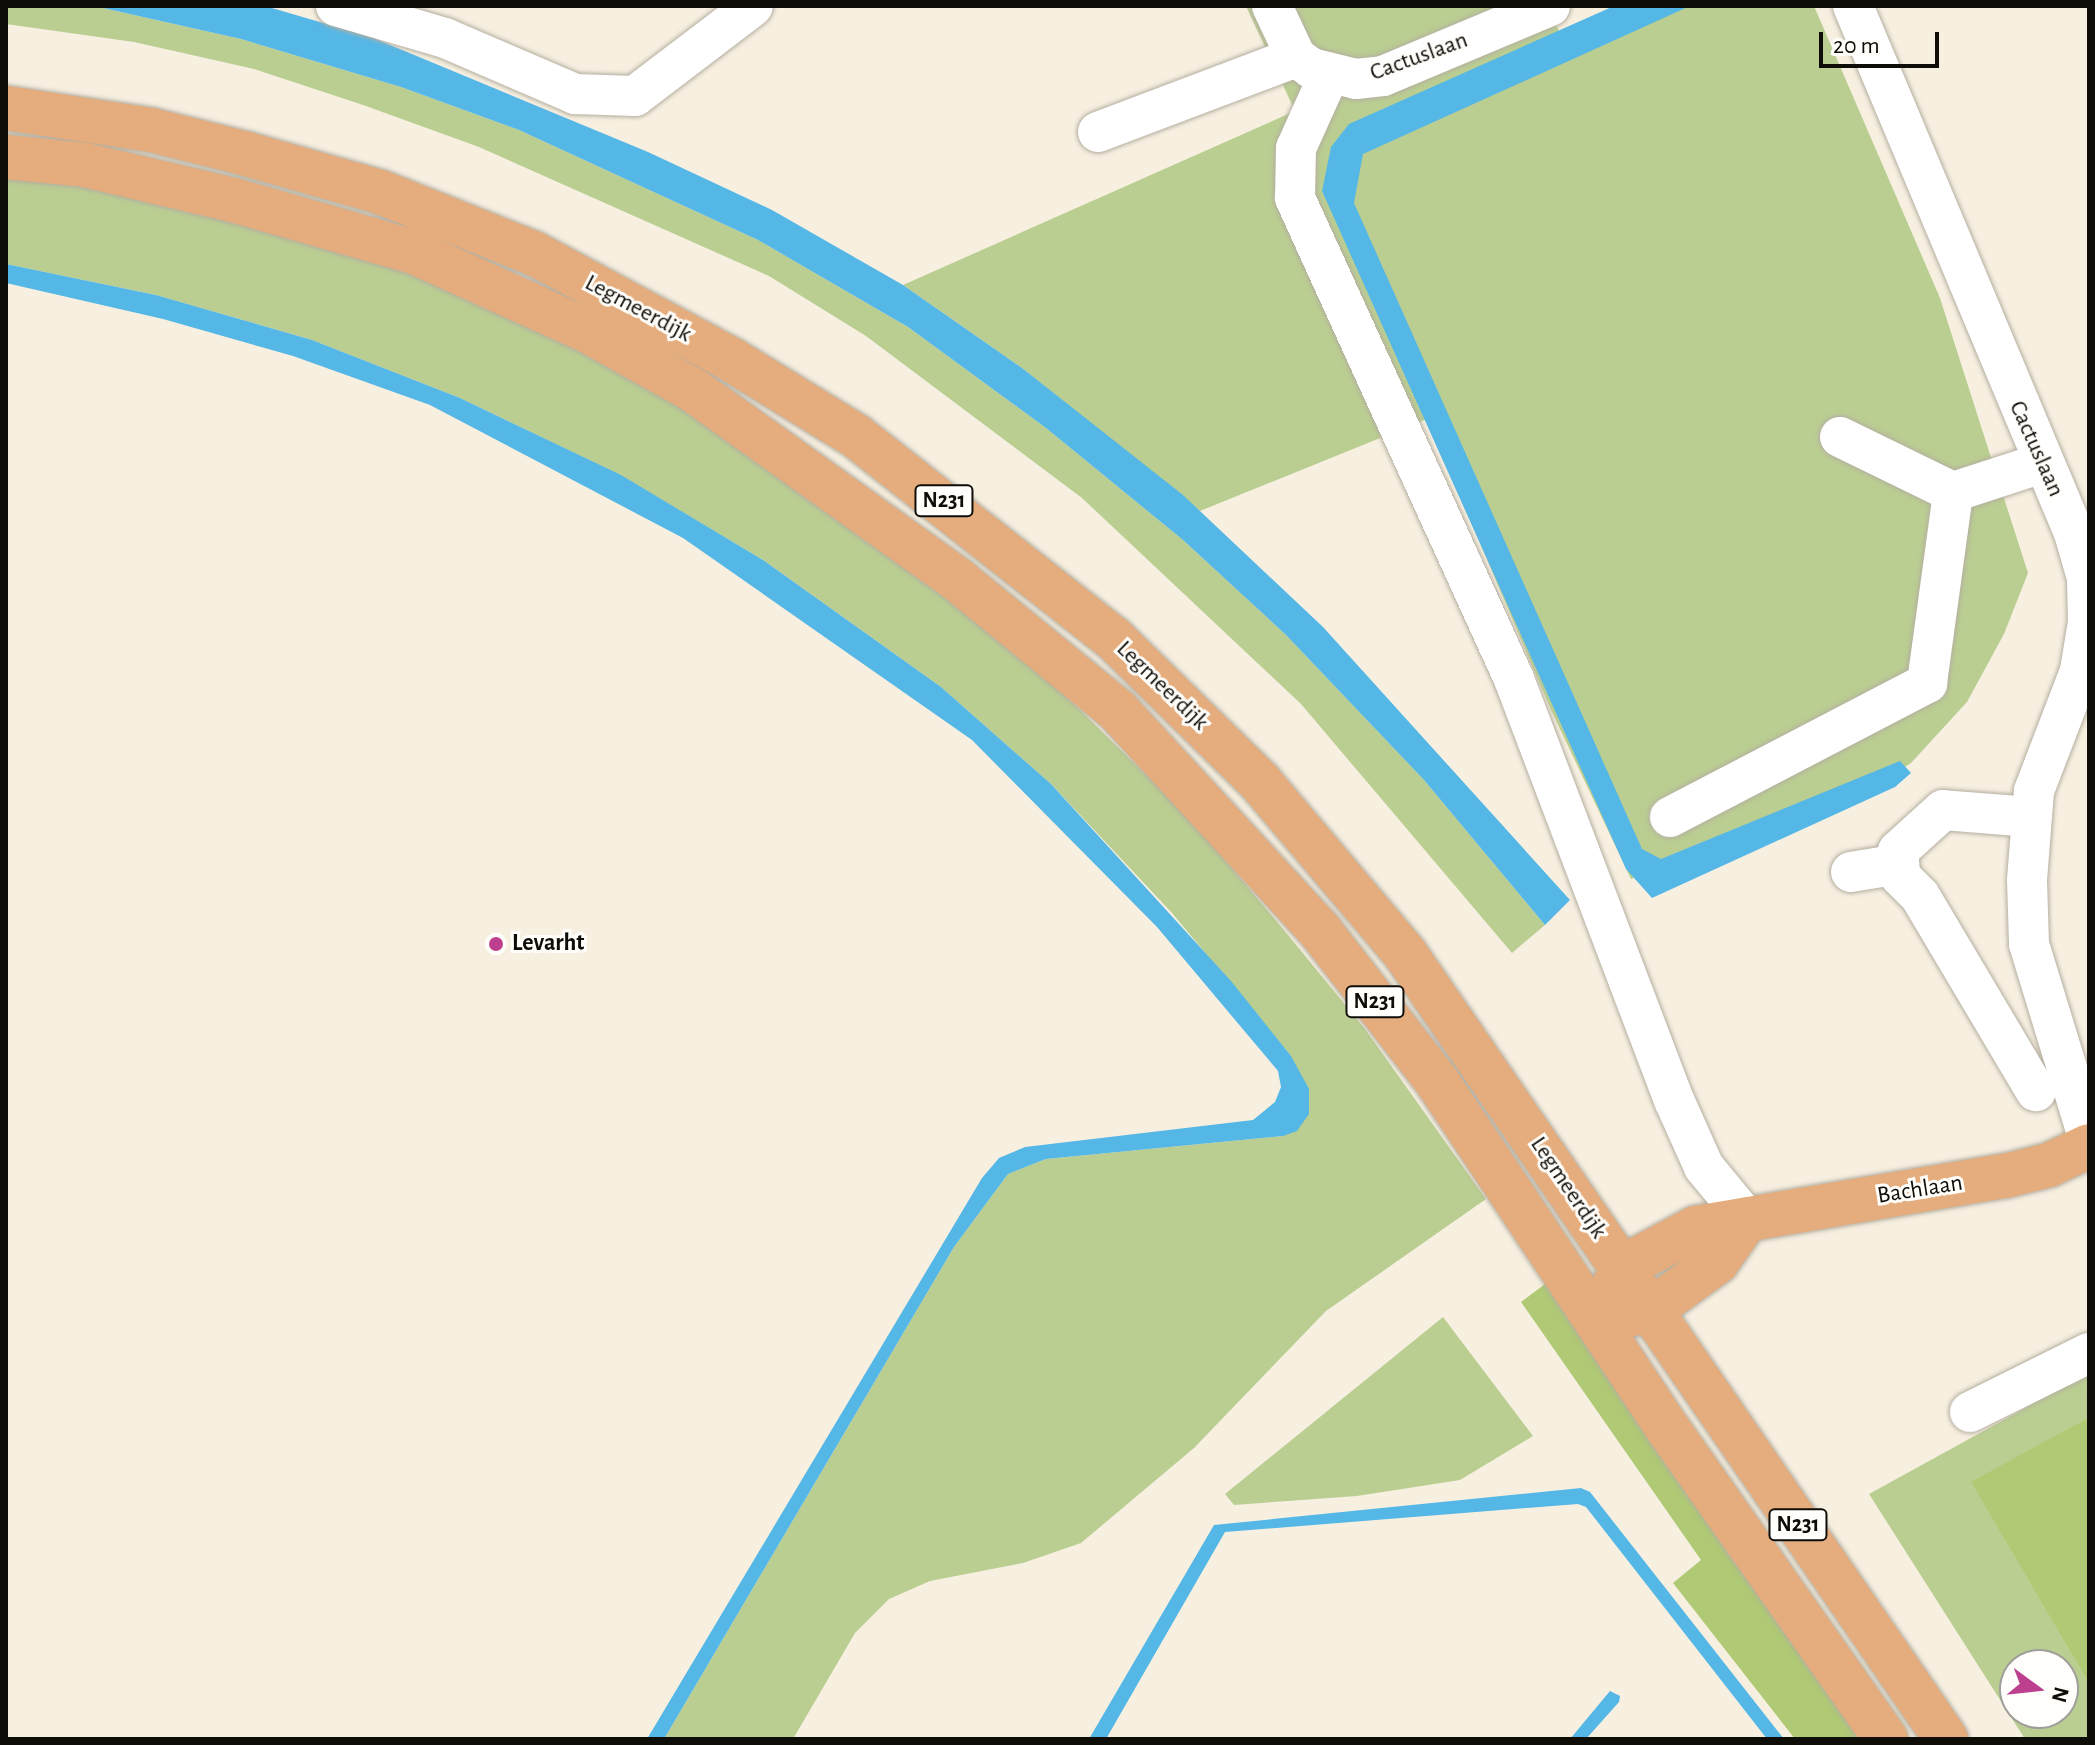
<!DOCTYPE html>
<style>
body{margin:0}
#map{position:relative;width:2095px;height:1745px;overflow:hidden;background:#f7f0e1;font-family:"Alegreya Sans",sans-serif}
div>[style]{position:absolute}
[style*='--x']{left:calc(var(--x)*1px);top:calc(var(--y)*1px);width:calc(var(--w)*1px);rotate:calc(var(--a)*1deg)}
.green>*{inset:0;background:#bace92}
.forest>*{inset:0;background:#afc975}
.water>*{inset:0;background:#55b7e6}
.roads{filter:drop-shadow(0 0 2px #b5aea0) drop-shadow(0 0 2px #b5aea0)}
.minor>*{height:40px;margin:-20px;padding:0 20px;transform-origin:20px;border-radius:20px;background:#fff}
.major>*{height:44px;margin:-22px;padding:0 22px;transform-origin:22px;border-radius:22px;background:#e5ad7d}
.dots>*{width:22px;height:22px;translate:-50% -50%;box-sizing:border-box;border:4px solid #fffefb;border-radius:50%}
span{translate:-50% -50%;white-space:nowrap;text-align:center;line-height:1.15;-webkit-text-stroke:6px #fffefb;paint-order:stroke}
.shield-label span{padding:2px 6px;background:#fffefb;border:2px solid;border-radius:6px;-webkit-text-stroke-width:0}
.shield-label{font-size:22px;color:#0f0d08;font-weight:700}
.street-label{font-size:24px;color:#0f0d08}
.poi-label{font-size:24px;color:#0f0d08;font-weight:700}
.left{translate:0 -50%;text-align:left}
.frame{position:absolute;inset:0;border:8px solid #0f0d08;pointer-events:none}
.north{position:absolute;left:1999px;top:1649px;width:80px;height:80px;box-sizing:border-box;background:#fffefb;border:2px solid #9f9e9a;border-radius:50%;rotate:105deg;font-size:22px;font-weight:700;line-height:32px;text-align:center;color:#0f0d08}
.north::after{content:'';display:block;margin:auto;width:28px;height:36px;background:#bd408f;clip-path:polygon(50% 0,100% 100%,50% 72%,0 100%)}
.scale{position:absolute;left:1819px;top:32px;width:120px;height:36px;box-sizing:border-box;border:4px solid #0f0d08;border-top:0;padding-left:10px;font-size:24px;line-height:28px;white-space:nowrap;color:#0f0d08;-webkit-text-stroke:6px #fffefb;paint-order:stroke}
</style>
<div id="map">
<div class="green">
<div style="clip-path:polygon(6px 6px,94px 6px,241px 39px,401px 87px,519px 130px,758px 240px,908px 327px,1046px 428px,1183px 540px,1286px 635px,1424px 780px,1545px 925px,1512px 953px,1301px 704px,1082px 498px,866px 336px,769px 276px,479px 147px,363px 105px,254px 69px,134px 42px,6px 24px)"></div>
<div style="clip-path:polygon(1246px 6px,1547px 6px,1561px 35px,1628px 6px,1814px 6px,1940px 298px,2028px 573px,2004px 634px,1967px 702px,1911px 763px,1885px 780px,1631px 879px,1551px 710px,1427px 419px,1200px 511px,1022px 368px,903px 285px,1295px 111px)"></div>
<div style="clip-path:polygon(6px 172px,156px 195px,363px 253px,556px 335px,673px 401px,956px 600px,1075px 705px,1188px 816px,1279px 924px,1365px 1029px,1486px 1199px,1326px 1311px,1194px 1448px,1081px 1543px,1023px 1563px,930px 1581px,889px 1599px,855px 1633px,793px 1739px,664px 1739px,954px 1247px,1008px 1174px,1046px 1159px,1283px 1136px,1291px 1056px,1172px 913px,1051px 784px,941px 687px,763px 560px,620px 475px,460px 398px,312px 340px,156px 295px,6px 264px)"></div>
<div style="clip-path:polygon(1443px 1317px,1533px 1436px,1460px 1480px,1357px 1496px,1234px 1505px,1225px 1494px)"></div>
<div style="clip-path:polygon(evenodd,2089px 1373px,2089px 1417px,1972px 1483px,2089px 1684px,2089px 1739px,2025px 1739px,1869px 1494px,2089px 1373px,2015px 1665px,2063px 1665px,2063px 1713px,2015px 1713px,2015px 1665px)"></div>
</div>
<div class="forest">
<div style="clip-path:polygon(1545px 1284px,1735px 1563px,1863px 1739px,1795px 1739px,1673px 1583px,1701px 1560px,1521px 1302px)"></div>
<div style="clip-path:polygon(2089px 1417px,2089px 1684px,1971px 1482px)"></div>
</div>
<div class="water">
<div style="clip-path:polygon(94px 6px,265px 6px,371px 37px,648px 152px,772px 210px,903px 285px,1022px 368px,1183px 495px,1323px 627px,1570px 900px,1545px 925px,1424px 780px,1286px 635px,1183px 540px,1046px 428px,908px 327px,758px 240px,519px 130px,401px 87px,241px 39px)"></div>
<div style="clip-path:polygon(1614px 6px,1690px 6px,1363px 154px,1354px 203px,1642px 849px,1661px 859px,1900px 761px,1911px 773px,1895px 787px,1652px 898px,1626px 869px,1322px 191px,1331px 147px,1349px 124px)"></div>
<div style="clip-path:polygon(6px 264px,156px 295px,312px 340px,460px 398px,621px 475px,763px 560px,941px 687px,1051px 784px,1231px 981px,1291px 1056px,1309px 1089px,1309px 1114px,1297px 1131px,1283px 1136px,1046px 1159px,1008px 1174px,954px 1247px,664px 1739px,647px 1739px,982px 1178px,999px 1158px,1025px 1147px,1253px 1120px,1275px 1102px,1281px 1087px,1278px 1071px,1157px 927px,972px 740px,683px 538px,430px 405px,293px 356px,163px 319px,6px 283px)"></div>
<div style="clip-path:polygon(1581px 1488px,1590px 1492px,1784px 1739px,1767px 1739px,1586px 1507px,1578px 1504px,1225px 1532px,1106px 1739px,1089px 1739px,1214px 1525px)"></div>
<div style="clip-path:polygon(1610px 1691px,1620px 1696px,1619px 1702px,1586px 1739px,1570px 1739px)"></div>
</div>
<div class="roads">
<div class="minor">
<div style="--x:336;--y:6;--w:114;--a:16.4"></div>
<div style="--x:445;--y:38;--w:142;--a:23.3"></div>
<div style="--x:575;--y:94;--w:60;--a:1.9"></div>
<div style="--x:635;--y:96;--w:148;--a:-37.3"></div>
<div style="--x:1272;--y:6;--w:56;--a:64.8"></div>
<div style="--x:1296;--y:57;--w:19;--a:36"></div>
<div style="--x:1311;--y:68;--w:46;--a:13.7"></div>
<div style="--x:1356;--y:79;--w:27;--a:-6"></div>
<div style="--x:1383;--y:76;--w:181;--a:-22.7"></div>
<div style="--x:1853;--y:6;--w:571;--a:67.25"></div>
<div style="--x:2074;--y:533;--w:47;--a:73.9"></div>
<div style="--x:2087;--y:578;--w:44;--a:88.7"></div>
<div style="--x:2088;--y:622;--w:50;--a:99.3"></div>
<div style="--x:2080;--y:671;--w:129;--a:111"></div>
<div style="--x:2034;--y:791;--w:89;--a:94.5"></div>
<div style="--x:2027;--y:880;--w:64;--a:88.2"></div>
<div style="--x:2029;--y:944;--w:205;--a:73"></div>
<div style="--x:1329;--y:75;--w:80;--a:114.3"></div>
<div style="--x:1296;--y:148;--w:50;--a:91.1"></div>
<div style="--x:1295;--y:198;--w:529;--a:65.52"></div>
<div style="--x:1514;--y:679;--w:450;--a:69.2"></div>
<div style="--x:1674;--y:1100;--w:73;--a:65.9"></div>
<div style="--x:1704;--y:1167;--w:67;--a:50.4"></div>
<div style="--x:1098;--y:132;--w:212;--a:-20.7"></div>
<div style="--x:1840;--y:437;--w:126;--a:26"></div>
<div style="--x:1670;--y:817;--w:290;--a:-27.5"></div>
<div style="--x:1927;--y:683;--w:193;--a:-82.2"></div>
<div style="--x:1953;--y:492;--w:94;--a:-18"></div>
<div style="--x:2031;--y:817;--w:88;--a:-175.5"></div>
<div style="--x:1943;--y:810;--w:61;--a:137.7"></div>
<div style="--x:1898;--y:851;--w:25;--a:85"></div>
<div style="--x:1900;--y:876;--w:28;--a:45"></div>
<div style="--x:1920;--y:896;--w:227;--a:59.3"></div>
<div style="--x:1851;--y:872;--w:49;--a:-9.5"></div>
<div style="--x:1970;--y:1412;--w:133;--a:-26.4"></div>
</div>
<div class="major">
<div style="--x:6;--y:108;--w:147;--a:8.6"></div>
<div style="--x:151;--y:130;--w:95;--a:14"></div>
<div style="--x:243;--y:153;--w:142;--a:15.9"></div>
<div style="--x:380;--y:192;--w:167;--a:21.8"></div>
<div style="--x:535;--y:254;--w:224;--a:28.3"></div>
<div style="--x:732;--y:360;--w:145;--a:31.5"></div>
<div style="--x:856;--y:436;--w:327;--a:38.2"></div>
<div style="--x:1113;--y:638;--w:206;--a:44.4"></div>
<div style="--x:1260;--y:782;--w:226;--a:49.8"></div>
<div style="--x:1406;--y:955;--w:952;--a:55.44"></div>
<div style="--x:6;--y:157;--w:79;--a:5.8"></div>
<div style="--x:85;--y:165;--w:152;--a:13.3"></div>
<div style="--x:233;--y:200;--w:188;--a:16"></div>
<div style="--x:414;--y:252;--w:193;--a:24.4"></div>
<div style="--x:590;--y:332;--w:118;--a:29.4"></div>
<div style="--x:693;--y:390;--w:326;--a:35.6"></div>
<div style="--x:958;--y:580;--w:207;--a:39.3"></div>
<div style="--x:1118;--y:711;--w:300;--a:47.4"></div>
<div style="--x:1321;--y:932;--w:191;--a:52.2"></div>
<div style="--x:1438;--y:1083;--w:415;--a:56.4"></div>
<div style="--x:1668;--y:1429;--w:379;--a:54.9"></div>
<div style="--x:1611;--y:1292;--w:28;--a:-64"></div>
<div style="--x:1623;--y:1267;--w:83;--a:-28.1"></div>
<div style="--x:1696;--y:1228;--w:313;--a:-9.6"></div>
<div style="--x:2005;--y:1176;--w:45;--a:-14"></div>
<div style="--x:2049;--y:1165;--w:44;--a:-25.4"></div>
<div style="--x:1624;--y:1316;--w:28;--a:-13"></div>
<div style="--x:1651;--y:1310;--w:82;--a:-36"></div>
<div style="--x:1717;--y:1262;--w:52;--a:-55.1"></div>
</div>
</div>
<div class="dots">
<div style="left:496px;top:944px;background:#bd408f"></div>
</div>
<div class="shield-label">
<span style="left:944px;top:501px">N231</span>
<span style="left:1375px;top:1002px">N231</span>
<span style="left:1798px;top:1525px">N231</span>
</div>
<div class="street-label">
<span style="left:1419px;top:57px;rotate:-20deg">Cactuslaan</span>
<span style="left:638px;top:309px;rotate:28deg">Legmeerdijk</span>
<span style="left:2036px;top:449px;rotate:66deg">Cactuslaan</span>
<span style="left:1162px;top:686px;rotate:44deg">Legmeerdijk</span>
<span style="left:1568px;top:1188px;rotate:56deg">Legmeerdijk</span>
<span style="left:1920px;top:1190px;rotate:-9deg">Bachlaan</span>
</div>
<div class="poi-label">
<span class="left" style="left:512px;top:944px">Levarht</span>
</div>
<div class="frame"></div>
<div class="north">N</div>
<div class="scale">20 m</div>
</div>
